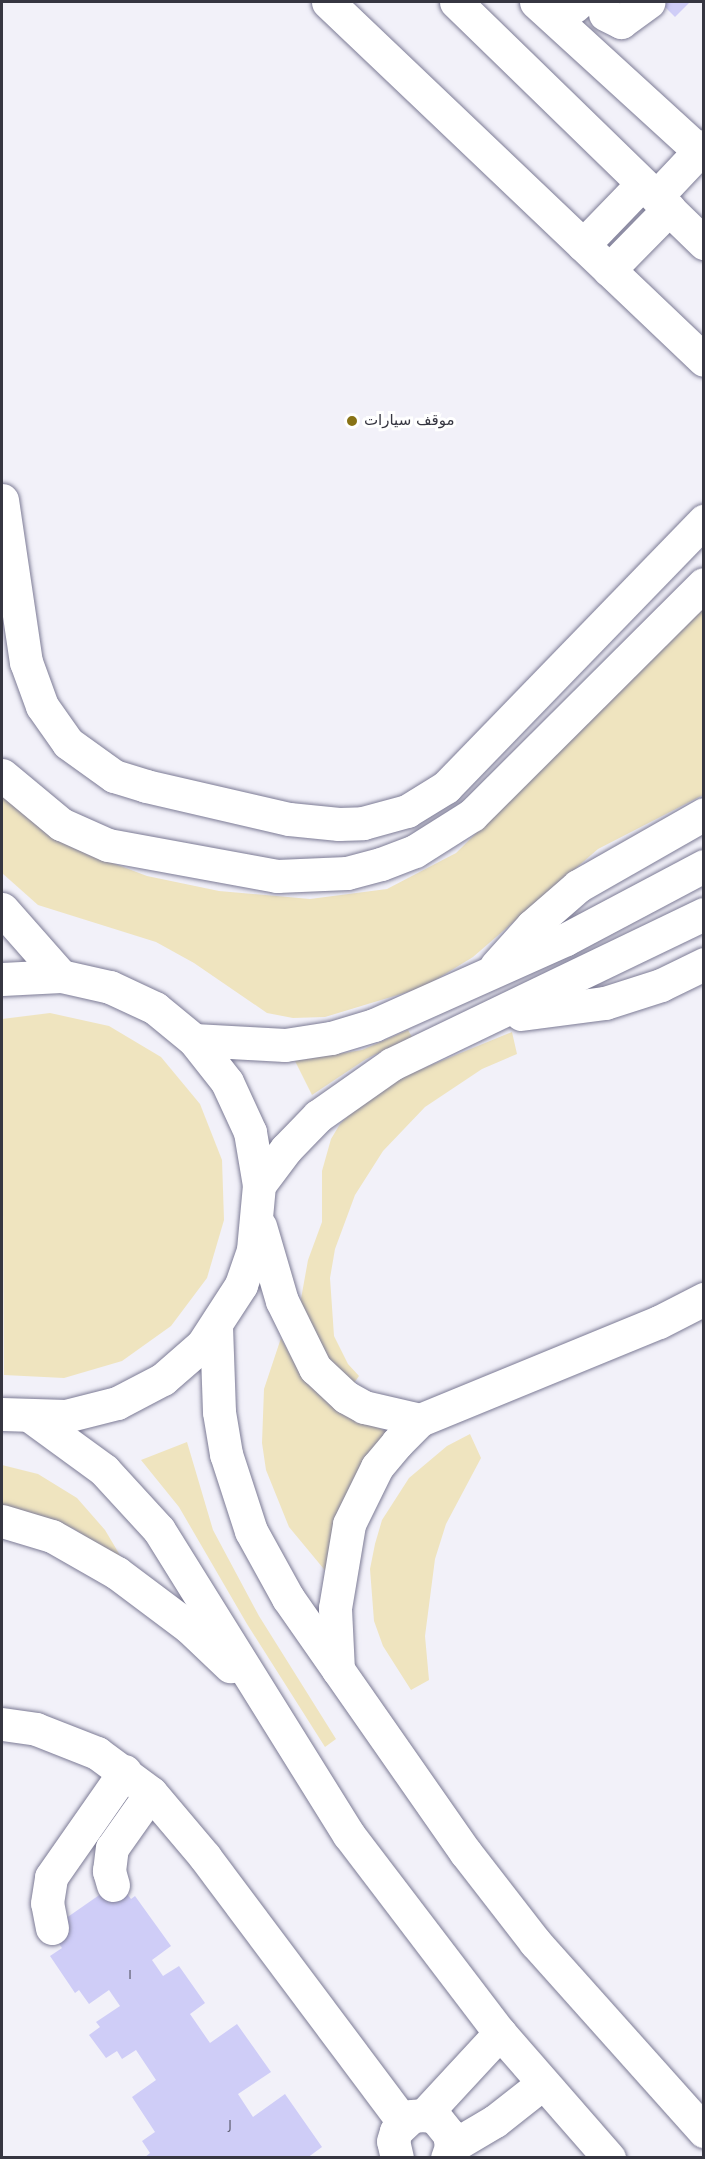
<!DOCTYPE html>
<meta charset="utf-8">
<style>
body{margin:0}
#map{position:relative;width:705px;height:2159px;overflow:hidden;background:#fbfbfb;font-family:"DejaVu Sans","Noto Naskh Arabic",sans-serif}
div>[style]{position:absolute}
[style*='--x']{left:calc(var(--x)*1px);top:calc(var(--y)*1px);width:calc(var(--w)*1px);rotate:calc(var(--a)*1deg)}
.built>*{inset:0;background:#f2f1f9;transform-origin:0 0}
.green>*{inset:0;background:#efe4bf}
.building>*{inset:0;background:#cfcdf7}
.roads{filter:drop-shadow(0 0 2px #7c7b95) drop-shadow(0 0 2px #7c7b95)}
.minor>*{height:33px;margin:-16.5px;padding:0 16.5px;transform-origin:16.5px;border-radius:16.5px;background:#fff}
.dots>*{width:16px;height:16px;translate:-50% -50%;box-sizing:border-box;border:3px solid #fff;border-radius:50%}
span{translate:-50% -50%;white-space:nowrap;text-align:center;line-height:1.15;-webkit-text-stroke:6px #fff;paint-order:stroke}
.number-label{font-size:12px;color:#5c5c6e}
.number-label span{-webkit-text-stroke-width:0}
.poi-label{font-size:15px;color:#363641}
.left{translate:0 -50%;text-align:left}
.frame{position:absolute;inset:0;border:3px solid #363641;pointer-events:none}
</style>
<div id="map">
<div class="built">
<div style="left:2px;top:2px;width:701px;height:2155px"></div>
</div>
<div class="green">
<div style="clip-path:polygon(703px 608px,703px 795px,598px 849px,473px 957px,424px 987px,325px 1017px,293px 1018px,267px 1013px,194px 963px,156px 942px,38px 905px,2px 873px,2px 788px,73px 848px,147px 876px,219px 891px,310px 899px,387px 889px,456px 853px)"></div>
<div style="clip-path:polygon(50px 1013px,109px 1026px,161px 1057px,200px 1104px,222px 1160px,224px 1220px,207px 1278px,171px 1326px,122px 1361px,64px 1378px,4px 1375px,2px 1019px)"></div>
<div style="clip-path:polygon(408px 1030px,412px 1037px,366px 1059px,312px 1095px,295px 1061px,362px 1050px)"></div>
<div style="clip-path:polygon(512px 1032px,517px 1054px,482px 1069px,425px 1107px,383px 1151px,355px 1195px,335px 1249px,330px 1278px,334px 1336px,348px 1364px,359px 1376px,349px 1390px,303px 1319px,301px 1299px,308px 1260px,322px 1222px,322px 1171px,331px 1139px,340px 1124px,365px 1099px,402px 1077px)"></div>
<div style="clip-path:polygon(281px 1338px,294px 1362px,350px 1416px,393px 1434px,328px 1574px,289px 1527px,266px 1470px,262px 1443px,264px 1389px)"></div>
<div style="clip-path:polygon(470px 1434px,481px 1458px,446px 1524px,435px 1559px,425px 1636px,429px 1680px,411px 1690px,383px 1646px,374px 1621px,370px 1569px,375px 1544px,382px 1520px,409px 1478px,447px 1446px)"></div>
<div style="clip-path:polygon(187px 1442px,213px 1530px,259px 1616px,336px 1739px,325px 1747px,247px 1624px,179px 1507px,141px 1460px)"></div>
<div style="clip-path:polygon(2px 1465px,38px 1474px,77px 1498px,105px 1530px,124px 1562px,74px 1529px,45px 1518px,2px 1509px)"></div>
</div>
<div class="building">
<div style="clip-path:polygon(660px 2px,690px 2px,675px 17px)"></div>
<div style="clip-path:polygon(118px 1882px,131px 1899px,135px 1896px,171px 1946px,152px 1960px,163px 1976px,179px 1966px,205px 2003px,190px 2014px,210px 2043px,237px 2024px,271px 2072px,238px 2094px,253px 2117px,285px 2094px,322px 2147px,307px 2158px,144px 2158px,150px 2153px,142px 2141px,155px 2132px,132px 2097px,156px 2080px,136px 2050px,122px 2059px,117px 2051px,106px 2058px,89px 2035px,100px 2027px,96px 2022px,120px 2006px,109px 1990px,89px 2004px,79px 1990px,75px 1993px,50px 1956px,62px 1948px,49px 1930px)"></div>
</div>
<div class="roads">
<div class="minor">
<div style="--x:328;--y:2;--w:519;--a:43.6"></div>
<div style="--x:456;--y:2;--w:346;--a:44.2"></div>
<div style="--x:536;--y:2;--w:221;--a:42.4"></div>
<div style="--x:573;--y:7;--w:8;--a:-40"></div>
<div style="--x:605;--y:14;--w:18;--a:27"></div>
<div style="--x:621;--y:22;--w:34;--a:-36"></div>
<div style="--x:656;--y:197;--w:70;--a:-46.7"></div>
<div style="--x:583;--y:245;--w:85;--a:-46"></div>
<div style="--x:609;--y:270;--w:86;--a:-45.5"></div>
<div style="--x:2;--y:500;--w:164;--a:81.6"></div>
<div style="--x:26;--y:662;--w:47;--a:70"></div>
<div style="--x:42;--y:706;--w:45;--a:54.9"></div>
<div style="--x:68;--y:743;--w:57;--a:35.7"></div>
<div style="--x:114;--y:776;--w:34;--a:17"></div>
<div style="--x:146;--y:786;--w:147;--a:13"></div>
<div style="--x:289;--y:819;--w:50;--a:5.7"></div>
<div style="--x:339;--y:824;--w:24;--a:-2"></div>
<div style="--x:363;--y:823;--w:46;--a:-15.3"></div>
<div style="--x:407;--y:811;--w:46;--a:-31.6"></div>
<div style="--x:446;--y:787;--w:371;--a:-45.9"></div>
<div style="--x:2;--y:775;--w:77;--a:39.7"></div>
<div style="--x:61;--y:824;--w:51;--a:24.1"></div>
<div style="--x:108;--y:845;--w:172;--a:10.4"></div>
<div style="--x:277;--y:876;--w:70;--a:-2.5"></div>
<div style="--x:347;--y:873;--w:35;--a:-15"></div>
<div style="--x:381;--y:864;--w:36;--a:-21"></div>
<div style="--x:415;--y:851;--w:67;--a:-32.3"></div>
<div style="--x:472;--y:815;--w:327;--a:-44.9"></div>
<div style="--x:2;--y:909;--w:89;--a:48.6"></div>
<div style="--x:496;--y:966;--w:54;--a:-48"></div>
<div style="--x:532;--y:926;--w:61;--a:-41"></div>
<div style="--x:578;--y:886;--w:145;--a:-29.7"></div>
<div style="--x:2;--y:979;--w:59;--a:-2.9"></div>
<div style="--x:61;--y:976;--w:50;--a:12.7"></div>
<div style="--x:110;--y:987;--w:50;--a:25"></div>
<div style="--x:155;--y:1008;--w:50;--a:39.4"></div>
<div style="--x:194;--y:1040;--w:53;--a:51.8"></div>
<div style="--x:227;--y:1082;--w:55;--a:65.3"></div>
<div style="--x:250;--y:1132;--w:54;--a:80.4"></div>
<div style="--x:259;--y:1185;--w:65;--a:95.3"></div>
<div style="--x:253;--y:1250;--w:37;--a:109"></div>
<div style="--x:241;--y:1285;--w:72;--a:123"></div>
<div style="--x:202;--y:1345;--w:52;--a:138.9"></div>
<div style="--x:163;--y:1379;--w:52;--a:152.4"></div>
<div style="--x:117;--y:1403;--w:53;--a:165.7"></div>
<div style="--x:66;--y:1416;--w:64;--a:-178.2"></div>
<div style="--x:521;--y:1014;--w:85;--a:-7.5"></div>
<div style="--x:605;--y:1003;--w:59;--a:-17.8"></div>
<div style="--x:661;--y:985;--w:48;--a:-26"></div>
<div style="--x:194;--y:1040;--w:91;--a:3.1"></div>
<div style="--x:285;--y:1045;--w:47;--a:-8.7"></div>
<div style="--x:331;--y:1038;--w:45;--a:-16.8"></div>
<div style="--x:374;--y:1025;--w:210;--a:-24.1"></div>
<div style="--x:566;--y:939;--w:156;--a:-27.9"></div>
<div style="--x:259;--y:1185;--w:45;--a:-53.1"></div>
<div style="--x:286;--y:1149;--w:46;--a:-45.9"></div>
<div style="--x:318;--y:1116;--w:90;--a:-35.1"></div>
<div style="--x:392;--y:1064;--w:346;--a:-25.7"></div>
<div style="--x:260;--y:1226;--w:78;--a:73.7"></div>
<div style="--x:282;--y:1301;--w:75;--a:63.8"></div>
<div style="--x:315;--y:1368;--w:42;--a:43.1"></div>
<div style="--x:346;--y:1397;--w:21;--a:29"></div>
<div style="--x:364;--y:1407;--w:57;--a:13.1"></div>
<div style="--x:216;--y:1326;--w:86;--a:88"></div>
<div style="--x:219;--y:1412;--w:43;--a:80.5"></div>
<div style="--x:226;--y:1454;--w:81;--a:72"></div>
<div style="--x:251;--y:1531;--w:77;--a:61.1"></div>
<div style="--x:288;--y:1598;--w:311;--a:55.1"></div>
<div style="--x:466;--y:1853;--w:113;--a:52.2"></div>
<div style="--x:535;--y:1942;--w:254;--a:48.2"></div>
<div style="--x:30;--y:1416;--w:92;--a:36.1"></div>
<div style="--x:104;--y:1470;--w:81;--a:47.5"></div>
<div style="--x:159;--y:1530;--w:359;--a:58.1"></div>
<div style="--x:349;--y:1835;--w:249;--a:52.7"></div>
<div style="--x:500;--y:2033;--w:166;--a:48.9"></div>
<div style="--x:2;--y:1521;--w:52;--a:16.7"></div>
<div style="--x:52;--y:1536;--w:75;--a:29.6"></div>
<div style="--x:117;--y:1573;--w:90;--a:36.9"></div>
<div style="--x:189;--y:1627;--w:57;--a:43.6"></div>
<div style="--x:338;--y:1670;--w:62;--a:-92.8"></div>
<div style="--x:335;--y:1608;--w:85;--a:-80.5"></div>
<div style="--x:349;--y:1524;--w:64;--a:-63.8"></div>
<div style="--x:377;--y:1467;--w:31;--a:-50"></div>
<div style="--x:397;--y:1443;--w:33;--a:-45"></div>
<div style="--x:420;--y:1420;--w:258;--a:-22.3"></div>
<div style="--x:659;--y:1322;--w:51;--a:-27.1"></div>
<div style="--x:2;--y:1724;--w:34;--a:8"></div>
<div style="--x:36;--y:1729;--w:66;--a:21.5"></div>
<div style="--x:97;--y:1753;--w:67;--a:36.5"></div>
<div style="--x:151;--y:1793;--w:84;--a:49.8"></div>
<div style="--x:205;--y:1857;--w:331;--a:53.2"></div>
<div style="--x:113;--y:1885;--w:15;--a:-106"></div>
<div style="--x:109;--y:1871;--w:23;--a:-83"></div>
<div style="--x:112;--y:1848;--w:67;--a:-54.7"></div>
<div style="--x:52;--y:1928;--w:25;--a:-101"></div>
<div style="--x:47;--y:1903;--w:26;--a:-81"></div>
<div style="--x:51;--y:1877;--w:129;--a:-55.1"></div>
<div style="--x:424;--y:2115;--w:112;--a:-47.2"></div>
<div style="--x:451;--y:2147;--w:51;--a:-30.6"></div>
<div style="--x:495;--y:2121;--w:60;--a:-38.2"></div>
<div style="--x:397;--y:2158;--w:17;--a:-103"></div>
<div style="--x:393;--y:2141;--w:10;--a:-73"></div>
<div style="--x:396;--y:2131;--w:22;--a:-43"></div>
<div style="--x:412;--y:2116;--w:12;--a:-5"></div>
<div style="--x:424;--y:2115;--w:11;--a:10"></div>
<div style="--x:435;--y:2117;--w:22;--a:51"></div>
<div style="--x:449;--y:2134;--w:13;--a:81"></div>
<div style="--x:451;--y:2147;--w:12;--a:110"></div>
</div>
</div>
<div class="dots">
<div style="left:352px;top:421px;background:#887215"></div>
</div>
<div class="number-label">
<span style="left:130px;top:1976px">I</span>
<span style="left:230px;top:2126px">J</span>
</div>
<div class="poi-label">
<span class="left" style="left:364px;top:421px">موقف سيارات</span>
</div>
<div class="frame"></div>
</div>
